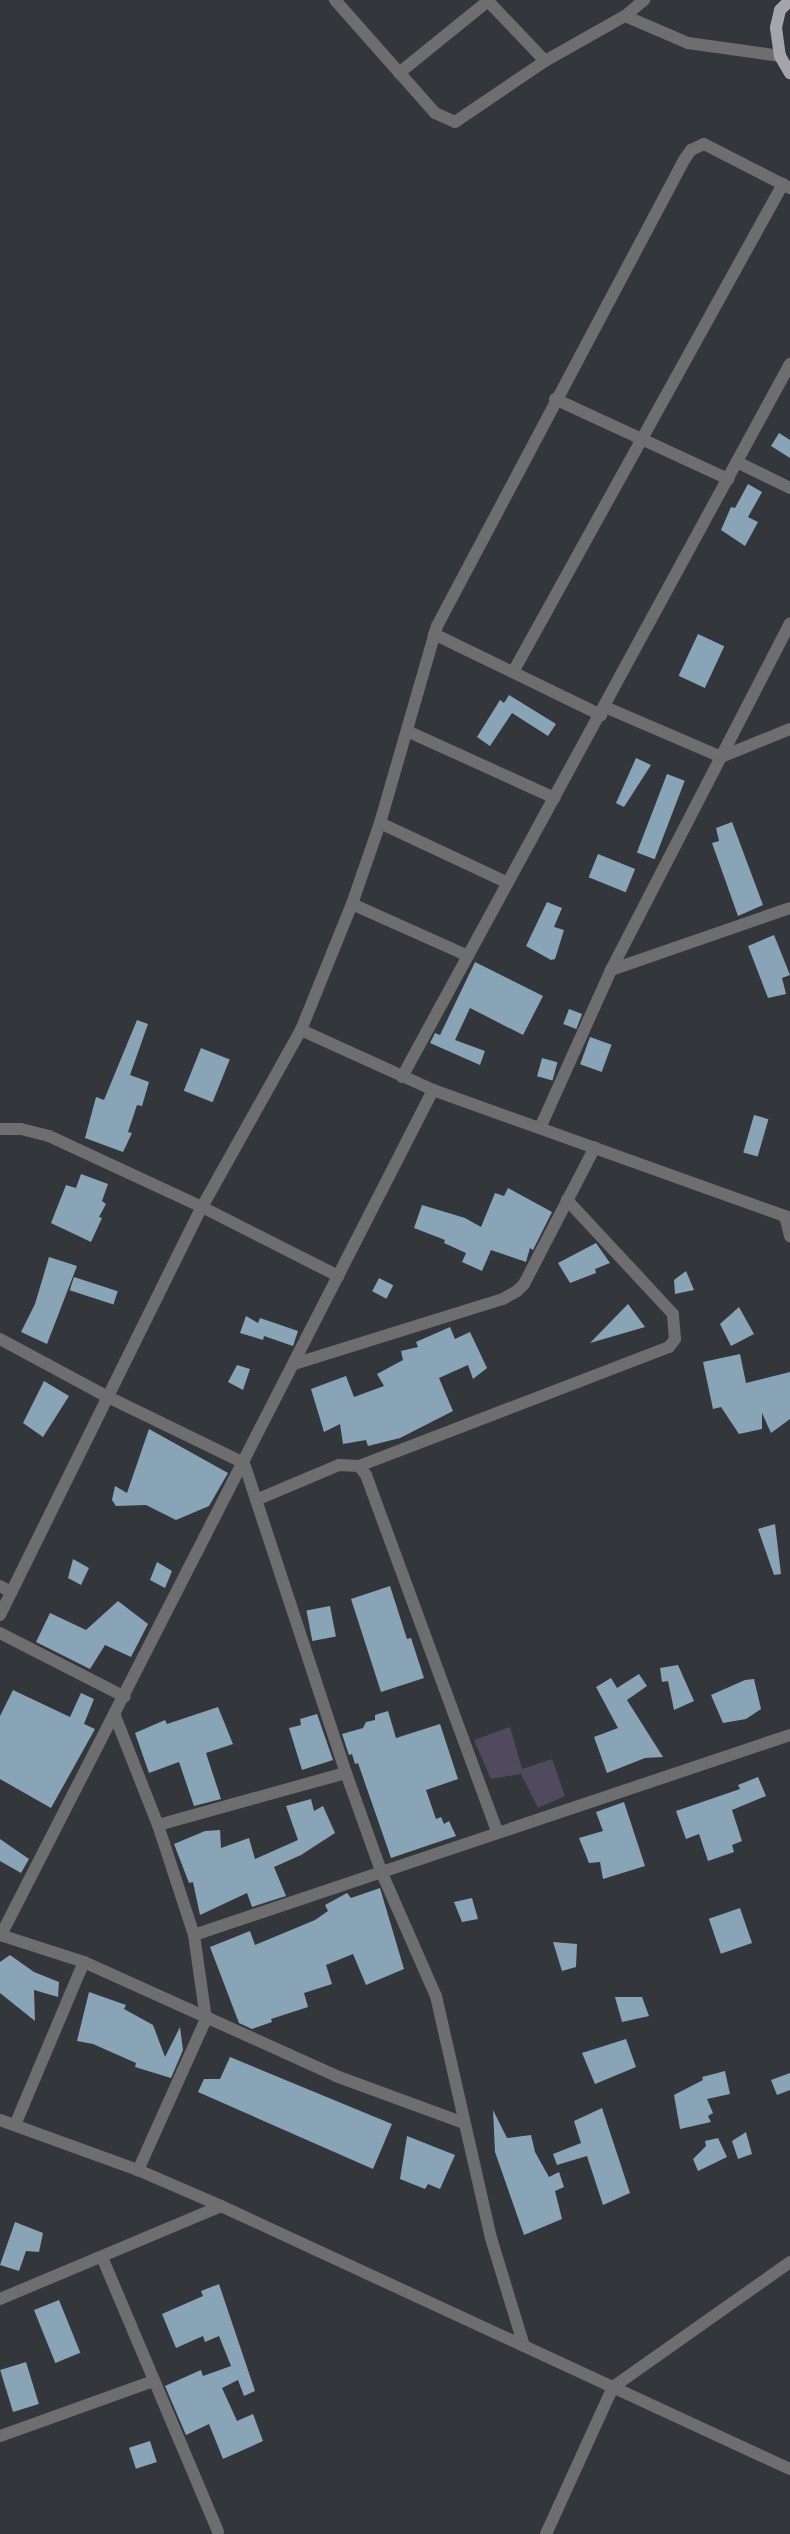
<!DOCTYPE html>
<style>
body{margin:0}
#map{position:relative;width:790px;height:2534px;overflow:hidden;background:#33363b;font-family:Montserrat,sans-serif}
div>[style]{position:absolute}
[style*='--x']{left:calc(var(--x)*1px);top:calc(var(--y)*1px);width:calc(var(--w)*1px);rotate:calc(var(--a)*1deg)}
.green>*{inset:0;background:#51495d}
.building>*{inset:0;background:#8aa4b7;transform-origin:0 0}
.minor>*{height:12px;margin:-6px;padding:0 6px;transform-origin:6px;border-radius:6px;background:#6e6e71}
.major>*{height:12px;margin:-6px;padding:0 6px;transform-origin:6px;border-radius:6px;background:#a5a5ab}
span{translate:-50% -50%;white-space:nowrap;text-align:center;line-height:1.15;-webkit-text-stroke:5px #1c1d20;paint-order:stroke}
</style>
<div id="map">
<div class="green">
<div style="clip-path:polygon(510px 1727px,522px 1769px,552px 1759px,565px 1796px,538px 1808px,521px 1774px,491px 1779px,474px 1740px)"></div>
</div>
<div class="building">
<div style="clip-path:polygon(779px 433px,790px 440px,790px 458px,771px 446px)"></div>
<div style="clip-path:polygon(748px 484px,762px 492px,748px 517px,758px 522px,745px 546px,721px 530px,731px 507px,735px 508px)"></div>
<div style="left:698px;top:634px;width:29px;height:46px;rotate:25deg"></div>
<div style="clip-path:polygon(509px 695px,556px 724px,548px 736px,512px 713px,490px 746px,477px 737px,500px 700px,504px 703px)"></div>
<div style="clip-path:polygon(636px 758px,651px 765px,624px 807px,616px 803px)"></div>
<div style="left:667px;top:774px;width:19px;height:84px;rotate:21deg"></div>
<div style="clip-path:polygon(732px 822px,763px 905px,738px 916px,712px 843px,719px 841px,716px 828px)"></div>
<div style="left:598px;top:854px;width:40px;height:25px;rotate:22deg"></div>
<div style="clip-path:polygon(547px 902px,562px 908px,554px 927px,564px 930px,555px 959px,551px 960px,526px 946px)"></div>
<div style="clip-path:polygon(774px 935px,790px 975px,782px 978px,786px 994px,768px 998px,748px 946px)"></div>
<div style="clip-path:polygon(475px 962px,543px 996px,523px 1035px,470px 1008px,455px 1040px,485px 1051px,480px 1065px,430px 1043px,435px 1033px,440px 1035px)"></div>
<div style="left:569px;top:1009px;width:14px;height:16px;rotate:21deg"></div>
<div style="clip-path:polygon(137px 1020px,148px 1024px,130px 1075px,149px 1082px,142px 1106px,137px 1105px,128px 1132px,132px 1133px,123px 1152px,85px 1138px,96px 1097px,104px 1100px)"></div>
<div style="left:590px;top:1037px;width:23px;height:29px;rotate:20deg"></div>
<div style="left:201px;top:1048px;width:31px;height:46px;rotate:22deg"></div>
<div style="left:542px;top:1058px;width:16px;height:19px;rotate:15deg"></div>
<div style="left:754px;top:1115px;width:15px;height:39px;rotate:16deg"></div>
<div style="clip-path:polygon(81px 1174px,108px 1184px,102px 1201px,106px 1204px,99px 1217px,102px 1218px,91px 1242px,51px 1223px,66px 1185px,76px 1188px)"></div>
<div style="clip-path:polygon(508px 1188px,552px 1212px,533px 1250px,530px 1248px,526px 1262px,491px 1250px,482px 1271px,462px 1262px,466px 1253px,444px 1243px,445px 1240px,414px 1228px,422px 1205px,465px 1218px,481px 1227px,495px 1193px,504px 1196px)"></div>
<div style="clip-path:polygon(596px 1243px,610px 1263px,595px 1269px,596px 1273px,570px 1283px,558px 1263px)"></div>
<div style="clip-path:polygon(49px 1257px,77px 1266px,47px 1344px,21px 1332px,35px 1304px)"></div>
<div style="clip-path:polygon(686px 1271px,694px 1290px,675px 1294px,674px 1280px)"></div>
<div style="left:74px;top:1277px;width:46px;height:14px;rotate:18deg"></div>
<div style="left:379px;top:1278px;width:16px;height:15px;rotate:27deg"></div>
<div style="clip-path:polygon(628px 1304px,645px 1327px,590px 1343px)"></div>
<div style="clip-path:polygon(739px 1307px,754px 1334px,731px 1346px,720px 1324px)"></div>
<div style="clip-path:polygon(246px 1316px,258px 1323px,260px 1318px,298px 1331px,293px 1346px,264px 1336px,263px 1340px,240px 1333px)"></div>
<div style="clip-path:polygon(450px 1327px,455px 1339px,470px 1332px,487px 1368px,473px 1379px,468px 1365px,439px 1378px,453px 1411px,400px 1438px,368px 1446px,366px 1440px,343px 1444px,340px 1424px,324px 1432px,311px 1389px,346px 1376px,354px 1397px,384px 1386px,377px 1374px,403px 1360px,401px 1351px,418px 1347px,416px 1342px)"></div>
<div style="clip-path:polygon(740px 1354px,746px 1383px,790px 1372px,790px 1419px,771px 1433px,762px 1413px,762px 1429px,739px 1434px,721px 1407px,713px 1409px,703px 1362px)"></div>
<div style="clip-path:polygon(237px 1365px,250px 1369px,243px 1390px,228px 1382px)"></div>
<div style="clip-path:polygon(44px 1381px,69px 1396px,43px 1437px,23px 1423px)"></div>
<div style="clip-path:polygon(149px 1429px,228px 1473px,209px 1506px,176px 1520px,146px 1505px,116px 1506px,112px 1500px,115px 1486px,127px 1493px)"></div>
<div style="clip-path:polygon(775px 1524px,781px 1574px,774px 1575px,758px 1529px)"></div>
<div style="clip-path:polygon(73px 1559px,89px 1568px,81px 1585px,68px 1578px)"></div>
<div style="clip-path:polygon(157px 1562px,172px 1571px,165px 1588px,150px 1580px)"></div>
<div style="clip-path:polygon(390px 1586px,407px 1639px,411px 1638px,424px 1678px,381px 1692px,351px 1599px)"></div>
<div style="clip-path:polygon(118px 1601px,148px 1624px,131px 1657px,105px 1645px,90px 1669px,36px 1642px,50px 1613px,86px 1630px)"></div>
<div style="left:330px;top:1606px;width:31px;height:24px;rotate:79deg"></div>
<div style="clip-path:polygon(678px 1665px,694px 1701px,674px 1710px,668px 1681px,662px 1682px,660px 1668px)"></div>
<div style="clip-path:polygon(639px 1674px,647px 1686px,627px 1700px,663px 1757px,645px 1758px,607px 1773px,594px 1737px,618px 1728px,596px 1687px,611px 1678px,617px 1688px)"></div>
<div style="clip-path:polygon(754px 1679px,761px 1709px,746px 1719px,723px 1723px,711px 1695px,745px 1680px)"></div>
<div style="clip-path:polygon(13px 1690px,70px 1717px,81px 1693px,94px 1699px,84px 1724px,95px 1729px,51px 1808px,0 1779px,0 1716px)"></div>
<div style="clip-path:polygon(218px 1707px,233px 1744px,206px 1753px,221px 1799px,194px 1806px,179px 1762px,149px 1773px,135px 1733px,165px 1720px,167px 1724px)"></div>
<div style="clip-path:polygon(388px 1711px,396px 1738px,440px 1724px,458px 1779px,426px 1790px,436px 1819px,441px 1817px,444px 1824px,449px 1821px,456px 1836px,391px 1858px,358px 1763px,355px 1764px,352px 1754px,349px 1755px,342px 1734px,363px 1728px,366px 1722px,375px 1720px,375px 1715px)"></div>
<div style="clip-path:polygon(317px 1714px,333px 1760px,302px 1770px,289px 1728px,301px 1725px,300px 1719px)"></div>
<div style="clip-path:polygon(758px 1777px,766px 1796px,732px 1810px,742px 1841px,732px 1845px,734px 1852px,708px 1861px,699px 1834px,686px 1839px,676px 1811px,740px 1789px,738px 1785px)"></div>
<div style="clip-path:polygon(311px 1799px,314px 1811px,323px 1806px,335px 1833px,301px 1855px,274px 1867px,286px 1896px,252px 1907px,247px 1893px,200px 1915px,193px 1882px,189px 1883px,174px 1844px,205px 1831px,220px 1830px,221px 1848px,249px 1838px,255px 1859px,298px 1840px,286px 1806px)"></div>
<div style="clip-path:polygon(624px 1802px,645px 1866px,603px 1879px,600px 1862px,589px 1863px,579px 1838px,603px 1831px,596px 1812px)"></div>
<div style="clip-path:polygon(0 1839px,29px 1859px,21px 1873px,0 1861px)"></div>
<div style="clip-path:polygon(380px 1888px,404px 1969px,366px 1985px,353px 1954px,326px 1965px,332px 1984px,304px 1993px,308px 2007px,271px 2019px,272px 2022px,252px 2029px,239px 2023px,210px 1947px,250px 1931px,255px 1945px,315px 1920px,328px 1911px,325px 1905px,347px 1893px,351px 1898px)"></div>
<div style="clip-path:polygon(472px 1898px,478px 1919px,462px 1922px,454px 1902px)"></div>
<div style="left:740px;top:1908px;width:37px;height:33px;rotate:71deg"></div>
<div style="clip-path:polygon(553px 1942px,577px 1944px,576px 1967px,562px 1971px)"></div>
<div style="clip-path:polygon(10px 1955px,34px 1972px,59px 1982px,58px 1997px,34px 1990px,35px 2021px,0 1993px,0 1962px)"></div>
<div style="clip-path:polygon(89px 1992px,126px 2005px,124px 2009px,153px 2025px,165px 2057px,180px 2027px,183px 2050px,171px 2078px,135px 2067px,136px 2063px,93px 2044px,77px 2041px)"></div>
<div style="clip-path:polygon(615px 1997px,642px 1997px,649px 2016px,622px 2022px)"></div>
<div style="clip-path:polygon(626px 2039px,636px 2067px,595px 2084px,582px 2053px)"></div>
<div style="clip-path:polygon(230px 2057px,392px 2124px,373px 2169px,198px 2092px,204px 2079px,220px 2079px)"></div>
<div style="clip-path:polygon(725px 2071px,730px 2094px,707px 2099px,713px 2113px,708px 2116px,711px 2122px,680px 2129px,674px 2095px,703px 2080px,702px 2077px)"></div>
<div style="clip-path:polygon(790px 2073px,790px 2090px,777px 2095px,771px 2080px)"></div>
<div style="clip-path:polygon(602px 2108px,630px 2193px,603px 2205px,587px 2156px,557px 2165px,553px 2154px,581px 2143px,574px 2121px)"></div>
<div style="clip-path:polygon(493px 2110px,507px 2138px,531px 2135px,535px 2152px,549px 2177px,559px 2172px,564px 2187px,555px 2191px,562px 2219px,524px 2235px,495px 2152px)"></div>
<div style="clip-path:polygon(746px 2132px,752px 2154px,738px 2159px,732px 2141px)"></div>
<div style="clip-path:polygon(407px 2136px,455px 2155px,440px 2189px,428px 2184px,425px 2189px,400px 2179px)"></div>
<div style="clip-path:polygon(718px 2138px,727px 2157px,698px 2171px,693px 2159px,706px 2146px,705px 2141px)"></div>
<div style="clip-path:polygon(15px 2222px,43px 2233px,39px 2252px,26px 2251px,19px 2271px,0 2265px)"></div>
<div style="clip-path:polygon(219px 2284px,255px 2391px,244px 2396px,238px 2380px,222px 2388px,237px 2421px,253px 2414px,263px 2441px,223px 2459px,209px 2424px,186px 2435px,165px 2386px,201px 2370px,203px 2376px,231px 2366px,219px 2336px,205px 2342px,203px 2336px,176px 2348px,162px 2314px,203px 2296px,201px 2291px)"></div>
<div style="left:59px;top:2300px;width:57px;height:27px;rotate:68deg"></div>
<div style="left:26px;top:2362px;width:44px;height:27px;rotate:73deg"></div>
<div style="left:150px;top:2441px;width:22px;height:22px;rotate:72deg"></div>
</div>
<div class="minor">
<div style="--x:335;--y:0;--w:151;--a:48.5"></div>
<div style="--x:435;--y:113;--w:22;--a:24"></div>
<div style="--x:455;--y:122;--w:109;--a:-34.1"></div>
<div style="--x:545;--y:61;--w:92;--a:-29.4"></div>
<div style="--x:625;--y:16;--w:69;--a:23.2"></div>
<div style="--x:688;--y:43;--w:93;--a:8"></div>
<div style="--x:487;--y:0;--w:84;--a:46.4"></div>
<div style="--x:625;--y:16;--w:25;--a:-40"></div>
<div style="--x:399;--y:73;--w:114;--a:-39"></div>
<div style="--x:555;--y:399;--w:191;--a:24.8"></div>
<div style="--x:737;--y:462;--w:59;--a:26.1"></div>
<div style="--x:434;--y:634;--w:186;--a:25.9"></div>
<div style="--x:513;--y:672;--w:558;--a:-61.05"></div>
<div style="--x:605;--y:707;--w:126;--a:23.3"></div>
<div style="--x:721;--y:757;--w:74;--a:-22.1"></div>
<div style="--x:407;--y:731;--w:162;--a:24.4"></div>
<div style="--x:380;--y:823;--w:141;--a:25.1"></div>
<div style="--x:352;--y:904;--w:127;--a:24.1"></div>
<div style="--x:611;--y:970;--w:189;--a:-19.1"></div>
<div style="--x:301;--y:1030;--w:145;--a:24.4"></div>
<div style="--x:433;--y:1090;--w:379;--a:19.7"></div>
<div style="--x:402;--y:1077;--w:812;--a:-61.45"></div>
<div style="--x:540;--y:1128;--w:173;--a:-65.8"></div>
<div style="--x:611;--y:970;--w:390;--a:-62.7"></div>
<div style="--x:0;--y:1129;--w:21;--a:0"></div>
<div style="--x:21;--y:1129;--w:29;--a:14"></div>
<div style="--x:49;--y:1136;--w:169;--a:24.9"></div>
<div style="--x:202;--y:1207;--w:153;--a:26.9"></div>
<div style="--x:785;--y:1216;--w:21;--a:76"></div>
<div style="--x:0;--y:1339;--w:120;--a:28.3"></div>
<div style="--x:106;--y:1396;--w:153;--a:25.9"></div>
<div style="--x:244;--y:1463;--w:326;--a:71.8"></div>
<div style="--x:346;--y:1773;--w:104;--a:70.3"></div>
<div style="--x:381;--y:1871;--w:137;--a:66.3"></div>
<div style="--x:436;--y:1996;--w:248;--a:77.2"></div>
<div style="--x:491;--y:2238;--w:113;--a:73"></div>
<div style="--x:294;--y:1364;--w:219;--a:-17.3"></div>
<div style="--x:503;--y:1299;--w:16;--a:-30"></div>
<div style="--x:517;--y:1291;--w:10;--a:-45"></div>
<div style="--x:524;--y:1284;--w:154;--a:-62.6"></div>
<div style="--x:359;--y:1466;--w:332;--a:-21"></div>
<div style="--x:669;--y:1347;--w:10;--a:-53"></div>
<div style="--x:675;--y:1339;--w:25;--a:-95"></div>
<div style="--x:673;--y:1314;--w:156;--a:-132.9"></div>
<div style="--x:256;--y:1500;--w:90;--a:-22.9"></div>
<div style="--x:339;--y:1465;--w:20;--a:3"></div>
<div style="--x:359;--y:1466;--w:11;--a:52"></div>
<div style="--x:366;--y:1475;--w:380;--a:69.8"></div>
<div style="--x:0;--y:1586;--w:13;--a:29"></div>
<div style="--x:0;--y:1615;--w:455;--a:-63.7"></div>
<div style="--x:202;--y:1207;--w:203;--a:-60.8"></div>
<div style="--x:301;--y:1030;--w:136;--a:-68"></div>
<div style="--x:352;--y:904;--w:86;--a:-70.9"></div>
<div style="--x:380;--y:823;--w:205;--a:-73.9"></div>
<div style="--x:437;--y:626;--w:527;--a:-62.07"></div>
<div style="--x:684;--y:160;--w:12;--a:-55"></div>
<div style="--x:691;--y:150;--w:14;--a:-25"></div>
<div style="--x:704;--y:144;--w:97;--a:27.1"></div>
<div style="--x:0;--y:1633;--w:140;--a:27.1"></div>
<div style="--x:115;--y:1716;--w:117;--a:68.5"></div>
<div style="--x:158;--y:1825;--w:116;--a:71.9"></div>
<div style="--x:194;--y:1935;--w:85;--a:81.9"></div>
<div style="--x:206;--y:2019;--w:166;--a:114.2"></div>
<div style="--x:158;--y:1825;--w:195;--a:-15.5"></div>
<div style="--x:0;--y:1935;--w:88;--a:17.8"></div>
<div style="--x:84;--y:1962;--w:277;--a:24.3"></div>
<div style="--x:336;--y:2076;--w:136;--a:20.2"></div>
<div style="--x:1;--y:1935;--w:949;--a:-62.92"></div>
<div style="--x:194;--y:1935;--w:629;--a:-18.55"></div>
<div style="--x:0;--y:2120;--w:147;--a:19.9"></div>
<div style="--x:138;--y:2170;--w:90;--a:23.4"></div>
<div style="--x:221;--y:2206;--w:627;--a:24.81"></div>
<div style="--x:15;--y:2125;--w:177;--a:-67.1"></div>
<div style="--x:102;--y:2257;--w:298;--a:67.1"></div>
<div style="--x:0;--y:2299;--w:240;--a:-22.8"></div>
<div style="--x:0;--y:2436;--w:164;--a:-19.7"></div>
<div style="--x:546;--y:2534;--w:162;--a:-65.5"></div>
<div style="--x:613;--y:2387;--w:217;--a:-35.2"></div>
</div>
<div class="major">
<div style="--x:790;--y:0;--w:14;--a:135"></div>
<div style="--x:780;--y:10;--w:18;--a:103"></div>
<div style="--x:776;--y:28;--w:28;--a:82"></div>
<div style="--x:780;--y:56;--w:20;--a:60"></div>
</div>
</div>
